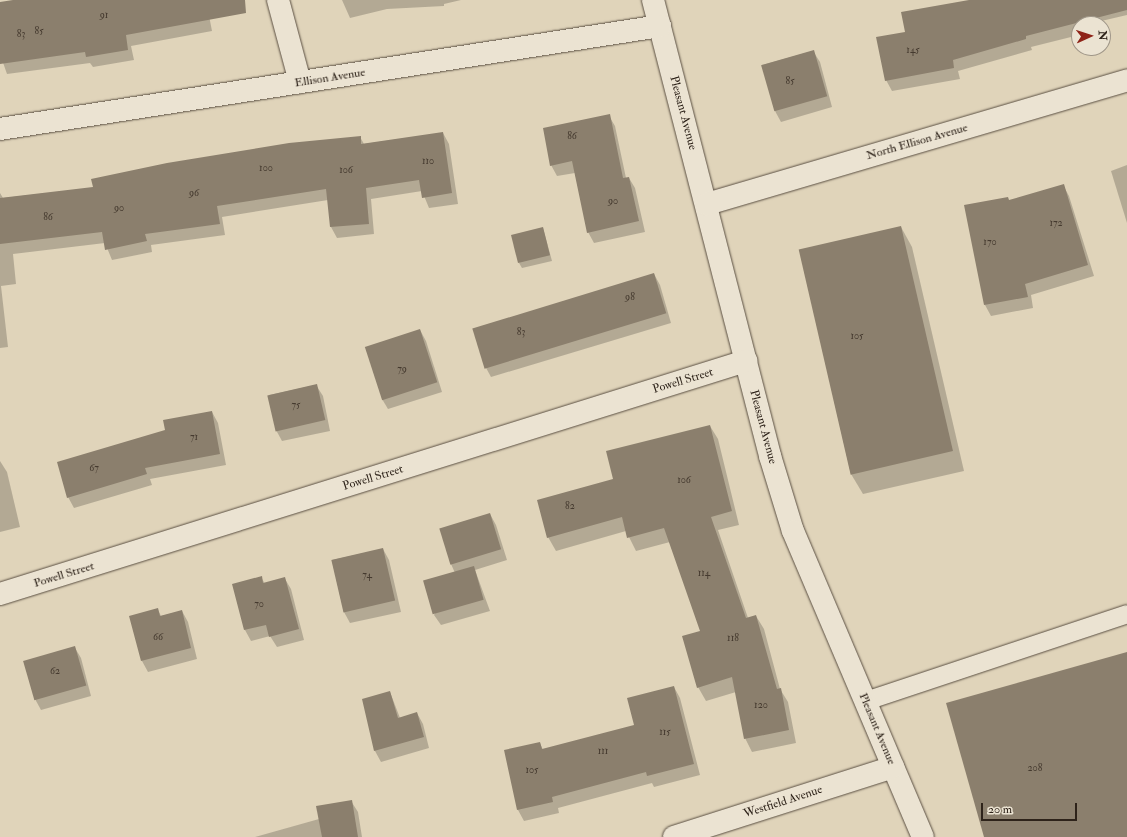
<!DOCTYPE html>
<style>
body{margin:0}
#map{position:relative;width:1127px;height:837px;overflow:hidden;background:#e0d4ba;font-family:"IM FELL Double Pica",serif}
div>[style]{position:absolute}
[style*='--x']{left:calc(var(--x)*1px);top:calc(var(--y)*1px);width:calc(var(--w)*1px);rotate:calc(var(--a)*1deg)}
.shadow>*{inset:0;background:#0003}
.building>*{inset:0;background:#8b7f6d;transform-origin:0 0}
.roads{filter:drop-shadow(0 0 1px #5a4f42) drop-shadow(0 0 1px #5a4f42)}
.service>*{height:18px;margin:-9px;padding:0 9px;transform-origin:9px;border-radius:9px;background:#ebe3d2}
.minor>*{height:22px;margin:-11px;padding:0 11px;transform-origin:11px;border-radius:11px;background:#ebe3d2}
span{translate:-50% -50%;white-space:nowrap;text-align:center;line-height:1.15;-webkit-text-stroke:3px #ebe3d2;paint-order:stroke}
.number-label{font-size:10px;color:#453a2f}
.number-label span{-webkit-text-stroke-width:0}
.street-label{font-size:12px;color:#2e231a}
.north{position:absolute;left:1071px;top:16px;width:40px;height:40px;box-sizing:border-box;background:#ebe3d2;border:1px solid #9f9688;border-radius:50%;rotate:87deg;font-size:11px;font-weight:700;line-height:16px;text-align:center;color:#2e231a}
.north::after{content:'';display:block;margin:auto;width:14px;height:18px;background:#8f2418;clip-path:polygon(50% 0,100% 100%,50% 72%,0 100%)}
.scale{position:absolute;left:981px;top:803px;width:96px;height:18px;box-sizing:border-box;border:2px solid #2e231a;border-top:0;padding-left:5px;font-size:12px;line-height:14px;white-space:nowrap;color:#2e231a;-webkit-text-stroke:3px #ebe3d2;paint-order:stroke}
</style>
<div id="map">
<div class="shadow">
<div style="clip-path:polygon(20px 0,206px 0,212px 31px,131px 46px,134px 60px,93px 67px,90px 63px,7px 74px,0 54px,0 3px)"></div>
<div style="clip-path:polygon(342px 0,461px 0,444px 4px,444px 6px,387px 9px,350px 18px)"></div>
<div style="clip-path:polygon(972px 0,1127px 0,1127px 15px,1097px 22px,1097px 24px,1079px 24px,1079px 35px,1031px 47px,1032px 50px,958px 71px,960px 79px,892px 91px,886px 80px,906px 33px)"></div>
<div style="clip-path:polygon(813px 51px,820px 62px,832px 107px,781px 122px,775px 111px,762px 65px)"></div>
<div style="clip-path:polygon(609px 116px,615px 126px,626px 178px,629px 178px,635px 188px,645px 232px,594px 243px,588px 232px,575px 173px,557px 176px,551px 165px)"></div>
<div style="clip-path:polygon(443px 133px,449px 144px,458px 204px,429px 208px,422px 191px,371px 199px,374px 234px,337px 238px,331px 227px,328px 200px,222px 217px,225px 235px,151px 245px,152px 252px,112px 260px,105px 243px,13px 254px,16px 284px,1px 286px,8px 347px,0 348px,0 193px,3px 198px,94px 188px,360px 137px,364px 144px)"></div>
<div style="clip-path:polygon(1127px 165px,1127px 223px,1111px 171px)"></div>
<div style="clip-path:polygon(1063px 185px,1069px 196px,1094px 276px,1031px 295px,1033px 308px,991px 316px,985px 305px,1009px 201px)"></div>
<div style="clip-path:polygon(901px 227px,912px 247px,964px 471px,863px 494px,851px 474px,800px 250px)"></div>
<div style="clip-path:polygon(543px 228px,552px 261px,522px 268px,519px 263px)"></div>
<div style="clip-path:polygon(654px 274px,660px 285px,671px 323px,491px 377px,485px 366px,475px 331px)"></div>
<div style="clip-path:polygon(420px 330px,426px 341px,442px 392px,388px 409px,382px 399px)"></div>
<div style="clip-path:polygon(316px 385px,323px 396px,330px 431px,282px 441px,276px 430px,269px 395px)"></div>
<div style="clip-path:polygon(212px 412px,218px 423px,226px 465px,150px 479px,152px 485px,74px 508px,68px 497px,166px 431px)"></div>
<div style="clip-path:polygon(710px 426px,718px 439px,739px 525px,718px 530px,748px 618px,756px 616px,764px 629px,780px 689px,788px 702px,796px 743px,752px 752px,745px 738px,736px 692px,706px 701px,698px 687px,701px 631px,670px 542px,636px 551px,626px 531px,556px 551px,548px 537px,614px 480px)"></div>
<div style="clip-path:polygon(0 461px,7px 472px,20px 527px,0 532px)"></div>
<div style="clip-path:polygon(490px 514px,496px 525px,507px 560px,475px 570px,490px 611px,441px 625px,434px 615px,455px 573px,451px 564px)"></div>
<div style="clip-path:polygon(383px 549px,389px 560px,401px 612px,350px 623px,344px 612px,332px 560px)"></div>
<div style="clip-path:polygon(261px 577px,265px 584px,285px 579px,291px 589px,304px 640px,277px 647px,270px 636px,251px 641px,245px 630px,233px 585px)"></div>
<div style="clip-path:polygon(158px 610px,161px 616px,182px 611px,188px 622px,197px 659px,148px 672px,142px 661px)"></div>
<div style="clip-path:polygon(75px 648px,81px 658px,91px 696px,41px 710px,35px 699px,24px 662px)"></div>
<div style="clip-path:polygon(674px 687px,680px 698px,700px 775px,654px 787px,652px 783px,558px 808px,559px 813px,524px 821px,518px 810px,505px 751px,540px 743px,543px 750px,635px 726px)"></div>
<div style="clip-path:polygon(390px 692px,400px 718px,417px 713px,423px 724px,429px 748px,381px 762px,375px 751px,363px 700px)"></div>
<div style="clip-path:polygon(351px 801px,358px 812px,362px 837px,255px 837px,319px 819px)"></div>
</div>
<div class="building">
<div style="clip-path:polygon(13px 0,245px 0,246px 13px,126px 35px,128px 50px,86px 57px,85px 52px,0 64px,0 2px)"></div>
<div style="clip-path:polygon(969px 0,1127px 0,1127px 10px,1026px 36px,1026px 39px,953px 60px,954px 68px,885px 81px,876px 37px,905px 32px,901px 12px)"></div>
<div style="left:814px;top:50px;width:48px;height:55px;rotate:74deg"></div>
<div style="clip-path:polygon(610px 114px,623px 178px,629px 177px,639px 221px,587px 233px,572px 161px,550px 166px,543px 128px)"></div>
<div style="clip-path:polygon(443px 132px,452px 193px,422px 198px,419px 180px,366px 188px,369px 224px,330px 227px,326px 189px,217px 206px,220px 224px,145px 234px,147px 241px,105px 250px,102px 232px,0 244px,0 198px,93px 187px,91px 179px,167px 163px,289px 143px,361px 136px,361px 144px)"></div>
<div style="clip-path:polygon(1064px 184px,1088px 265px,1025px 284px,1028px 297px,984px 305px,964px 205px,1008px 197px,1009px 200px)"></div>
<div style="left:901px;top:226px;width:231px;height:105px;rotate:77deg"></div>
<div style="left:543px;top:227px;width:29px;height:33px;rotate:76deg"></div>
<div style="left:654px;top:273px;width:42px;height:190px;rotate:73deg"></div>
<div style="left:420px;top:329px;width:56px;height:58px;rotate:72deg"></div>
<div style="left:317px;top:384px;width:37px;height:51px;rotate:77deg"></div>
<div style="clip-path:polygon(212px 411px,220px 454px,145px 468px,147px 474px,67px 498px,57px 462px,165px 430px,163px 420px)"></div>
<div style="clip-path:polygon(710px 425px,732px 511px,711px 517px,746px 618px,756px 615px,777px 689px,781px 688px,789px 730px,744px 739px,732px 677px,697px 688px,682px 636px,700px 631px,664px 528px,627px 538px,622px 517px,547px 538px,537px 500px,613px 479px,606px 451px)"></div>
<div style="left:490px;top:513px;width:38px;height:53px;rotate:73deg"></div>
<div style="left:383px;top:548px;width:54px;height:53px;rotate:77deg"></div>
<div style="left:474px;top:566px;width:35px;height:53px;rotate:74deg"></div>
<div style="clip-path:polygon(262px 576px,263px 583px,285px 577px,299px 629px,269px 637px,266px 625px,244px 630px,232px 584px)"></div>
<div style="clip-path:polygon(158px 608px,160px 616px,182px 610px,191px 648px,141px 661px,129px 616px)"></div>
<div style="left:75px;top:646px;width:41px;height:54px;rotate:74deg"></div>
<div style="clip-path:polygon(1127px 652px,1127px 837px,984px 837px,946px 703px)"></div>
<div style="clip-path:polygon(674px 686px,694px 764px,647px 776px,646px 772px,552px 797px,553px 802px,517px 810px,504px 750px,540px 742px,542px 749px,634px 725px,627px 698px)"></div>
<div style="clip-path:polygon(390px 691px,398px 718px,417px 712px,424px 737px,374px 751px,362px 699px)"></div>
<div style="clip-path:polygon(352px 800px,358px 837px,322px 837px,316px 806px)"></div>
</div>
<div class="roads">
<div class="service">
<div style="--x:866;--y:701;--w:275;--a:-18.4"></div>
</div>
<div class="minor">
<div style="--x:278;--y:0;--w:85;--a:75"></div>
<div style="--x:653;--y:0;--w:471;--a:75.6"></div>
<div style="--x:770;--y:456;--w:78;--a:73"></div>
<div style="--x:793;--y:531;--w:332;--a:67"></div>
<div style="--x:0;--y:129;--w:668;--a:-8.87"></div>
<div style="--x:707;--y:204;--w:438;--a:-16.4"></div>
<div style="--x:0;--y:594;--w:782;--a:-17.35"></div>
<div style="--x:674;--y:837;--w:230;--a:-17.7"></div>
</div>
</div>
<div class="number-label">
<span style="left:104px;top:16px">91</span>
<span style="left:39px;top:32px">85</span>
<span style="left:21px;top:35px">83</span>
<span style="left:913px;top:51px">145</span>
<span style="left:790px;top:82px">85</span>
<span style="left:572px;top:137px">86</span>
<span style="left:428px;top:162px">110</span>
<span style="left:266px;top:169px">100</span>
<span style="left:346px;top:171px">106</span>
<span style="left:194px;top:194px">96</span>
<span style="left:613px;top:202px">90</span>
<span style="left:119px;top:209px">90</span>
<span style="left:48px;top:218px">86</span>
<span style="left:1056px;top:224px">172</span>
<span style="left:990px;top:243px">170</span>
<span style="left:630px;top:298px">98</span>
<span style="left:521px;top:333px">83</span>
<span style="left:857px;top:337px">105</span>
<span style="left:402px;top:370px">79</span>
<span style="left:296px;top:406px">75</span>
<span style="left:194px;top:438px">71</span>
<span style="left:94px;top:469px">67</span>
<span style="left:684px;top:481px">106</span>
<span style="left:570px;top:507px">82</span>
<span style="left:704px;top:574px">114</span>
<span style="left:367px;top:576px">74</span>
<span style="left:259px;top:605px">70</span>
<span style="left:158px;top:638px">66</span>
<span style="left:733px;top:639px">118</span>
<span style="left:55px;top:672px">62</span>
<span style="left:761px;top:706px">120</span>
<span style="left:665px;top:733px">115</span>
<span style="left:603px;top:752px">111</span>
<span style="left:1035px;top:769px">208</span>
<span style="left:532px;top:771px">105</span>
</div>
<div class="street-label">
<span style="left:330px;top:78px;rotate:-9deg">Ellison Avenue</span>
<span style="left:683px;top:113px;rotate:75deg">Pleasant Avenue</span>
<span style="left:917px;top:142px;rotate:-16deg">North Ellison Avenue</span>
<span style="left:683px;top:381px;rotate:-17deg">Powell Street</span>
<span style="left:763px;top:427px;rotate:75deg">Pleasant Avenue</span>
<span style="left:373px;top:478px;rotate:-17deg">Powell Street</span>
<span style="left:64px;top:575px;rotate:-17deg">Powell Street</span>
<span style="left:877px;top:729px;rotate:67deg">Pleasant Avenue</span>
<span style="left:783px;top:802px;rotate:-18deg">Westfield Avenue</span>
</div>
<div class="north">N</div>
<div class="scale">20 m</div>
</div>
